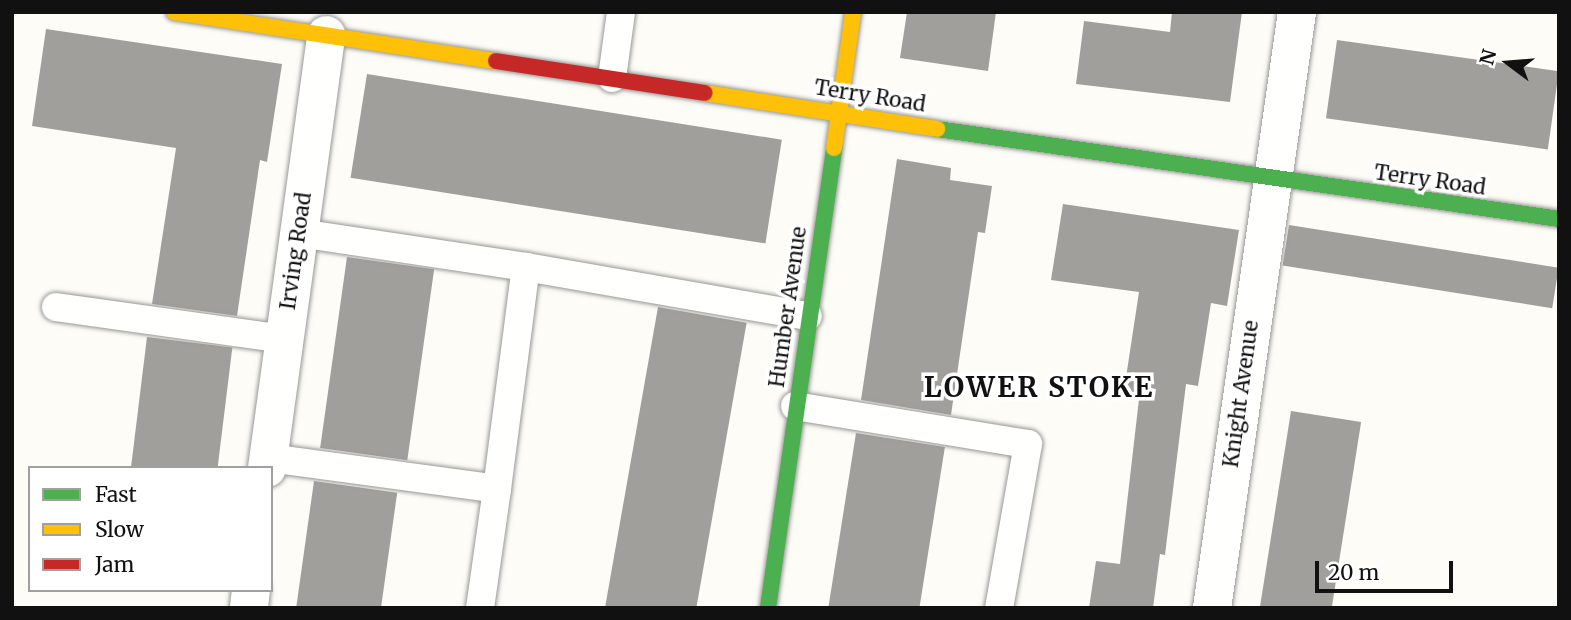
<!DOCTYPE html>
<style>
body{margin:0}
#map{position:relative;width:1571px;height:620px;overflow:hidden;background:#fdfcf7;font-family:Merriweather,serif}
div>[style]{position:absolute}
[style*='--x']{left:calc(var(--x)*1px);top:calc(var(--y)*1px);width:calc(var(--w)*1px);rotate:calc(var(--a)*1deg)}
.building>*{inset:0;background:#a19f9c;transform-origin:0 0}
.roads{filter:drop-shadow(0 0 2px #979795) drop-shadow(0 0 2px #979795)}
.lane>*{height:28px;margin:-14px;padding:0 14px;transform-origin:14px;border-radius:14px;background:#fffffe}
.street>*{height:38px;margin:-19px;padding:0 19px;transform-origin:19px;border-radius:19px;background:#fffffe}
.fast>*{height:16px;margin:-8px;padding:0 8px;transform-origin:8px;border-radius:8px;background:#4caf50}
.slow>*{height:16px;margin:-8px;padding:0 8px;transform-origin:8px;border-radius:8px;background:#ffc107}
.jam>*{height:16px;margin:-8px;padding:0 8px;transform-origin:8px;border-radius:8px;background:#c62828}
span{translate:-50% -50%;white-space:nowrap;text-align:center;line-height:1.15;-webkit-text-stroke:7px #fff;paint-order:stroke}
.street-label{font-size:21px;color:#111}
.district-label{font-size:28px;color:#111;font-weight:700;letter-spacing:2px}
.frame{position:absolute;inset:0;border:14px solid #111;pointer-events:none}
.legend{position:absolute;left:28px;top:466px;width:245px;height:126px;box-sizing:border-box;background:#fff;border:2px solid #a0a0a0;margin:0;padding:9px 12px;list-style:none;font-size:21px;color:#111}
.legend li{display:flex;align-items:center;gap:14px;height:35px}
.legend b{width:35px;border:2px solid #a0a0a0}
.north{position:absolute;left:1473px;top:28px;width:70px;height:70px;-webkit-text-stroke:5px #fff;paint-order:stroke;rotate:286deg;font-size:19px;font-weight:700;line-height:28px;text-align:center;color:#111}
.north::after{content:'';display:block;margin:auto;width:24px;height:32px;background:#111;clip-path:polygon(50% 0,100% 100%,50% 72%,0 100%)}
.scale{position:absolute;left:1315px;top:561px;width:138px;height:32px;box-sizing:border-box;border:4px solid #111;border-top:0;padding-left:9px;font-size:21px;line-height:24px;white-space:nowrap;color:#111;-webkit-text-stroke:5px #fff;paint-order:stroke}
</style>
<div id="map">
<div class="building">
<div style="clip-path:polygon(907px 12px,996px 12px,988px 71px,900px 58px)"></div>
<div style="clip-path:polygon(1172px 12px,1242px 12px,1230px 102px,1076px 84px,1084px 21px,1170px 32px)"></div>
<div style="clip-path:polygon(46px 29px,282px 64px,267px 162px,260px 160px,237px 316px,152px 304px,176px 148px,32px 126px)"></div>
<div style="left:1337px;top:40px;width:224px;height:79px;rotate:8deg"></div>
<div style="left:367px;top:74px;width:420px;height:105px;rotate:9deg"></div>
<div style="clip-path:polygon(897px 159px,951px 168px,950px 180px,992px 186px,985px 233px,978px 232px,951px 415px,861px 400px)"></div>
<div style="clip-path:polygon(1063px 204px,1239px 230px,1227px 306px,1211px 303px,1198px 386px,1186px 384px,1165px 555px,1160px 554px,1153px 608px,1089px 608px,1096px 561px,1120px 564px,1139px 399px,1123px 397px,1139px 292px,1051px 280px)"></div>
<div style="left:1289px;top:225px;width:273px;height:41px;rotate:9deg"></div>
<div style="left:347px;top:257px;width:88px;height:193px;rotate:8deg"></div>
<div style="left:658px;top:307px;width:90px;height:304px;rotate:10deg"></div>
<div style="left:147px;top:337px;width:86px;height:132px;rotate:7deg"></div>
<div style="left:1291px;top:411px;width:71px;height:199px;rotate:9deg"></div>
<div style="left:856px;top:433px;width:90px;height:177px;rotate:9deg"></div>
<div style="left:314px;top:481px;width:84px;height:129px;rotate:8deg"></div>
</div>
<div class="roads">
<div class="lane">
<div style="--x:612;--y:78;--w:67;--a:-82.2"></div>
<div style="--x:299;--y:233;--w:230;--a:8.5"></div>
<div style="--x:56;--y:307;--w:230;--a:8"></div>
<div style="--x:795;--y:406;--w:236;--a:9.3"></div>
<div style="--x:1028;--y:444;--w:167;--a:100"></div>
<div style="--x:269;--y:458;--w:230;--a:7.7"></div>
<div style="--x:497;--y:489;--w:120;--a:98.1"></div>
<div style="--x:497;--y:489;--w:224;--a:-82.6"></div>
<div style="--x:526;--y:267;--w:286;--a:9.9"></div>
</div>
<div class="street">
<div style="--x:267;--y:468;--w:437;--a:-82.2"></div>
<div style="--x:249;--y:608;--w:18;--a:-84"></div>
<div style="--x:1212;--y:608;--w:602;--a:-81.88"></div>
</div>
<div class="fast">
<div style="--x:937;--y:129;--w:628;--a:8.23"></div>
<div style="--x:768;--y:608;--w:465;--a:-81.8"></div>
</div>
<div class="slow">
<div style="--x:174;--y:12;--w:326;--a:8.7"></div>
<div style="--x:705;--y:93;--w:235;--a:8.8"></div>
<div style="--x:834;--y:148;--w:137;--a:-82"></div>
</div>
<div class="jam">
<div style="--x:496;--y:61;--w:211;--a:8.7"></div>
</div>
</div>
<div class="street-label">
<span style="left:870px;top:96px;rotate:9deg">Terry Road</span>
<span style="left:1430px;top:180px;rotate:8deg">Terry Road</span>
<span style="left:296px;top:251px;rotate:-82deg">Irving Road</span>
<span style="left:788px;top:307px;rotate:-82deg">Humber Avenue</span>
<span style="left:1241px;top:394px;rotate:-82deg">Knight Avenue</span>
</div>
<div class="district-label">
<span style="left:1039px;top:387px">LOWER STOKE</span>
</div>
<div class="frame"></div>
<ul class="legend">
<li><b style="height:9px;background:#4caf50"></b>Fast</li>
<li><b style="height:9px;background:#ffc107"></b>Slow</li>
<li><b style="height:9px;background:#c62828"></b>Jam</li>
</ul>
<div class="north">N</div>
<div class="scale">20 m</div>
</div>
